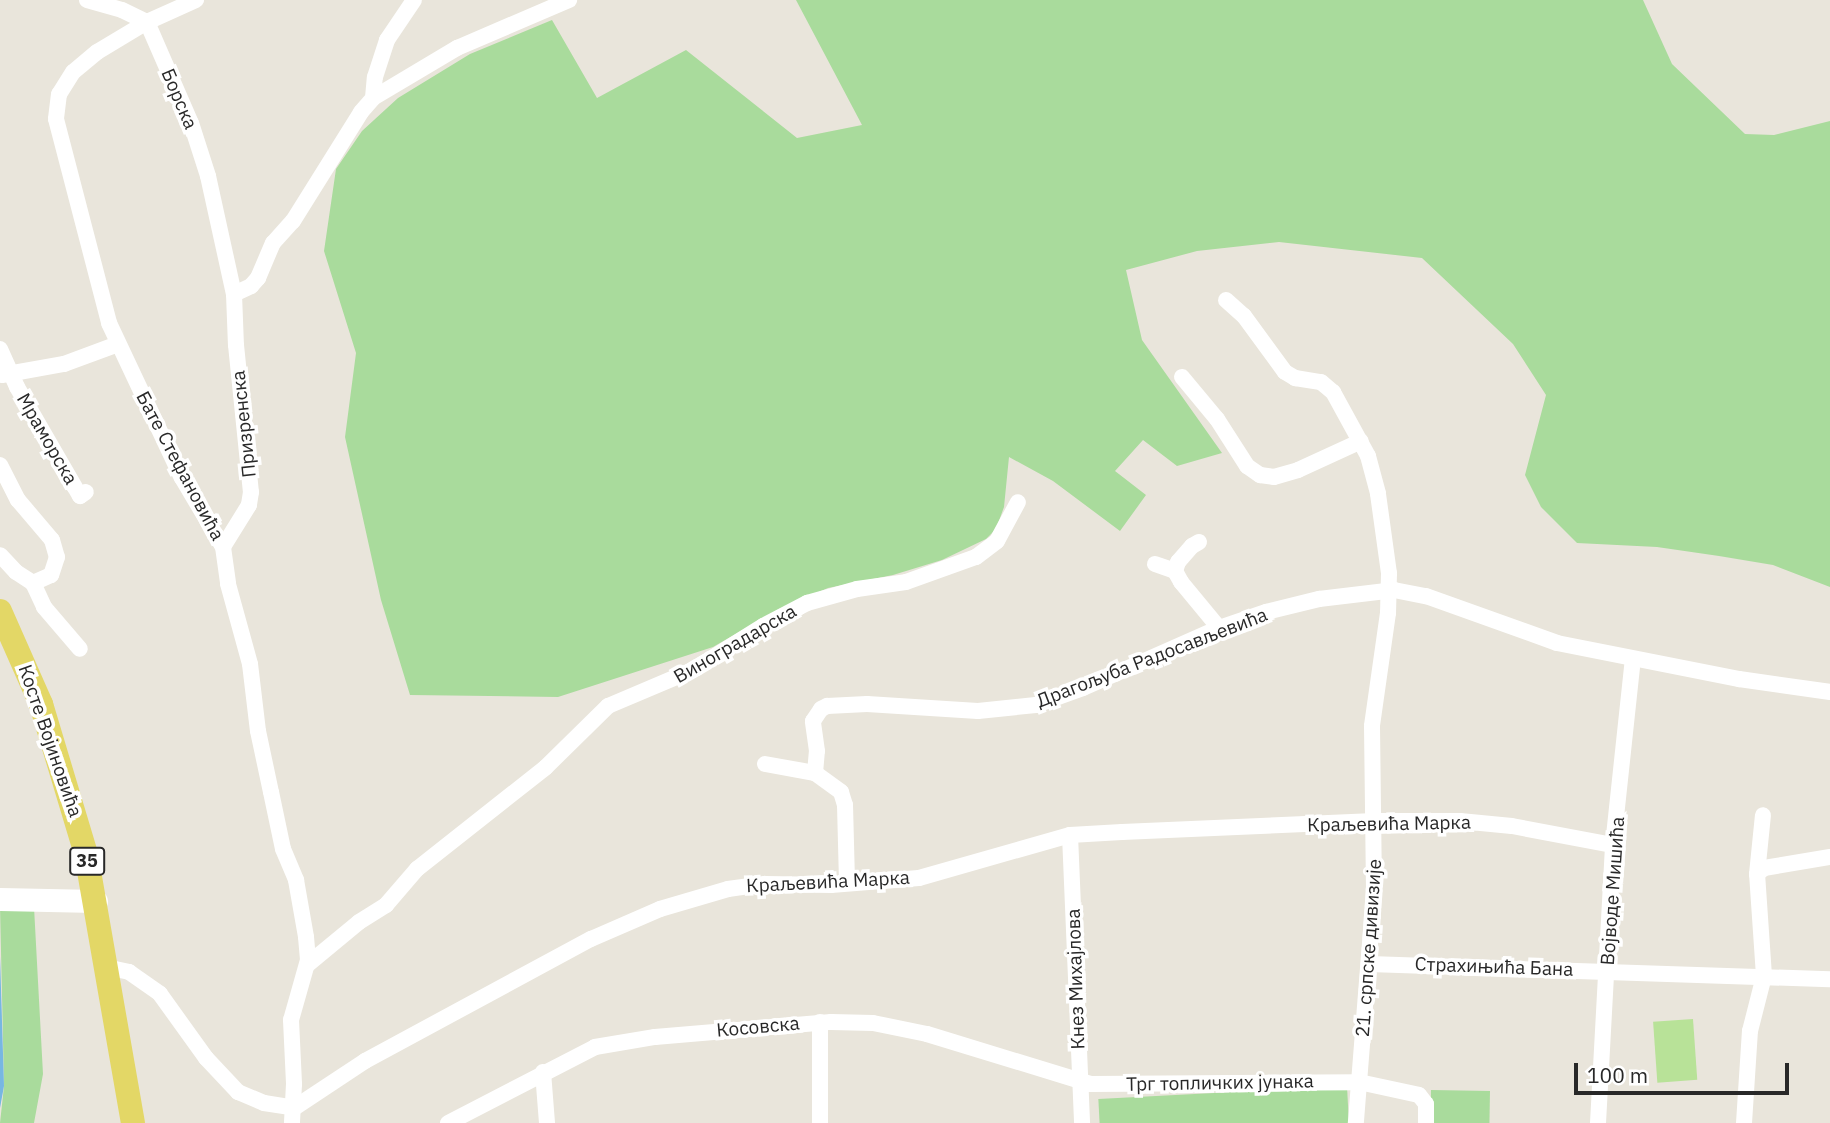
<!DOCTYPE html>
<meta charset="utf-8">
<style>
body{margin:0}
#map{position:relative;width:1830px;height:1123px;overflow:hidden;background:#e9e5db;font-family:"IBM Plex Sans",sans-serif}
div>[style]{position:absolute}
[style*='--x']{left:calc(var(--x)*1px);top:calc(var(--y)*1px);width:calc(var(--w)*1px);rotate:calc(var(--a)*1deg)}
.green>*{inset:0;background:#a9db9c;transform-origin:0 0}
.pitch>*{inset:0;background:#b8e298;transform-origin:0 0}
.water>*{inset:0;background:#77b7e2}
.street>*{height:16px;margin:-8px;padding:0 8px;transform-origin:8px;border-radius:8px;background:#fff}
.secondary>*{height:23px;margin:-11.5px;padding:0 11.5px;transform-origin:11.5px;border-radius:11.5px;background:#fff}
.primary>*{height:24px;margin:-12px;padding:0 12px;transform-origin:12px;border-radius:12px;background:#e3d766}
span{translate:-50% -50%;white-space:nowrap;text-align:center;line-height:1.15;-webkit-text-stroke:7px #fff;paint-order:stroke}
.shield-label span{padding:2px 5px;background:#fff;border:2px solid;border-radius:5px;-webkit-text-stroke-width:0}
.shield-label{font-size:18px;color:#282828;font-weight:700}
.street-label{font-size:19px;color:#282828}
.scale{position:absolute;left:1574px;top:1063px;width:215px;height:32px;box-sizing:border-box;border:4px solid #282828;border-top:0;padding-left:9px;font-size:21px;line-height:24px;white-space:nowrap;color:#282828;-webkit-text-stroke:5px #fff;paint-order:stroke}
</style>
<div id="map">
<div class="green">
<div style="clip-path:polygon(796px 0,1643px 0,1672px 64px,1745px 134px,1774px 135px,1830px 121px,1830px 587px,1773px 565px,1719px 556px,1657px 547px,1577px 543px,1541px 507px,1525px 475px,1546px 395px,1513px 344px,1422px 258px,1279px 242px,1197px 251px,1126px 270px,1142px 340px,1222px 453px,1177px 466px,1143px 440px,1115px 471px,1146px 495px,1120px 531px,1053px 481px,1009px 457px,1004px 507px,996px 529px,986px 539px,942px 560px,893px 575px,828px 588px,779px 609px,713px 647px,558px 697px,410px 695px,381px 600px,345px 437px,356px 353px,324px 251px,336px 169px,362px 131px,398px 98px,470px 54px,552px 20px,597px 98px,686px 50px,797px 138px,862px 125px)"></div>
<div style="clip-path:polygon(0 906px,34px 907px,43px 1074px,34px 1123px,0 1123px,4px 1086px)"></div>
<div style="left:1347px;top:1086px;width:37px;height:249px;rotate:87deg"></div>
<div style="left:1431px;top:1090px;width:59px;height:33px;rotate:1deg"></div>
</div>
<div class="pitch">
<div style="left:1693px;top:1019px;width:61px;height:40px;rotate:86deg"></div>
</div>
<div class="water">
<div style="clip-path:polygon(0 956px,4px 1086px,0 1108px)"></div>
</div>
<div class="street">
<div style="--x:87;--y:0;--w:36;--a:16"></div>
<div style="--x:122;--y:10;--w:28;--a:26"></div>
<div style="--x:196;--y:0;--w:54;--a:155.8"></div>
<div style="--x:147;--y:22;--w:58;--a:149"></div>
<div style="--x:97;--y:52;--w:31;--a:140"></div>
<div style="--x:73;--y:72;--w:26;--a:122"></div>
<div style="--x:59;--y:94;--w:25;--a:97"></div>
<div style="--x:56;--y:119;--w:211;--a:75.4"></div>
<div style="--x:109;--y:323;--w:171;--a:64.8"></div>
<div style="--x:182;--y:478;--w:80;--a:59.3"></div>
<div style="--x:223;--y:547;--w:37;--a:82"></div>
<div style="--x:228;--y:584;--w:83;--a:74.6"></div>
<div style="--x:250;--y:664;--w:67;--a:83.2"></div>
<div style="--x:258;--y:731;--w:62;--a:78"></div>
<div style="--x:271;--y:792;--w:58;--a:78.1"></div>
<div style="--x:283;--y:849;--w:34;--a:67"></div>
<div style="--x:296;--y:880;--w:58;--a:80"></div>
<div style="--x:306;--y:937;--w:23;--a:85"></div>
<div style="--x:308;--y:960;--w:62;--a:105.8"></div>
<div style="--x:291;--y:1020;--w:64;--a:87.3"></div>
<div style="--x:294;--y:1084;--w:39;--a:93"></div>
<div style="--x:147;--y:22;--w:110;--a:66.5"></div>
<div style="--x:191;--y:123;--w:56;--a:72.2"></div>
<div style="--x:208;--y:176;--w:121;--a:77.6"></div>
<div style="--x:234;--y:294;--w:51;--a:87.8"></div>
<div style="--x:236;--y:345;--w:148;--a:84.2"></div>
<div style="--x:251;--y:492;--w:13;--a:99"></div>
<div style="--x:249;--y:505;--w:49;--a:121.8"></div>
<div style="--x:373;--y:98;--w:21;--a:-85"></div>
<div style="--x:375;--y:77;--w:39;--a:-72"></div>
<div style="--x:387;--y:40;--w:48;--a:-56"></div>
<div style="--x:234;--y:294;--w:19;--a:-25"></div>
<div style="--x:251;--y:286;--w:11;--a:-49"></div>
<div style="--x:258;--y:278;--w:38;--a:-67"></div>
<div style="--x:273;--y:243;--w:30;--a:-48"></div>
<div style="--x:293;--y:221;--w:128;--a:-58"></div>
<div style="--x:361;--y:112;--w:18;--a:-49"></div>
<div style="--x:373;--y:98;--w:98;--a:-30.8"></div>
<div style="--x:457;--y:48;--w:122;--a:-23.2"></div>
<div style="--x:1226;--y:300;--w:24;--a:42"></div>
<div style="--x:1244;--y:316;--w:69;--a:53.8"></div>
<div style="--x:1285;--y:372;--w:12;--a:31"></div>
<div style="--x:1295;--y:378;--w:26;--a:9"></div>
<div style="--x:1321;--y:382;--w:16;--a:40"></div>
<div style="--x:1333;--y:392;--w:73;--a:61.3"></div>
<div style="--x:1368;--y:456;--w:39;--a:75"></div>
<div style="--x:1378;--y:494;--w:80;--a:82.1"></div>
<div style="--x:1389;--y:573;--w:40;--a:91.4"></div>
<div style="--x:1388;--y:613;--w:114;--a:98.1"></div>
<div style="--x:1372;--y:726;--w:166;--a:89.3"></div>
<div style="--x:1374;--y:892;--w:232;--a:94.5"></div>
<div style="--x:0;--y:349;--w:42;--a:65.9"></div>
<div style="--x:17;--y:387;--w:126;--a:60"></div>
<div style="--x:80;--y:496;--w:7;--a:-34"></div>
<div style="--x:2;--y:375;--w:63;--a:-10.1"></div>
<div style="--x:64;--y:364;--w:58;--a:-20.3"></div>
<div style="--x:1182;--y:377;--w:55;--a:50.2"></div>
<div style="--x:1217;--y:419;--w:56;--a:57.4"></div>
<div style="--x:1247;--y:466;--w:16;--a:35"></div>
<div style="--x:1260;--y:475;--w:14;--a:8"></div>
<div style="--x:1274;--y:477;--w:25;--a:-16"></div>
<div style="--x:1298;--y:470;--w:69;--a:-24.7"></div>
<div style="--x:0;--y:465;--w:39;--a:63"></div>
<div style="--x:18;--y:500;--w:52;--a:49.6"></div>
<div style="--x:52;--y:540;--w:18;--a:74"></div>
<div style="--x:57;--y:557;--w:19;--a:108"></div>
<div style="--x:51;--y:575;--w:20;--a:156"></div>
<div style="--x:33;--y:583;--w:20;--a:-147"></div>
<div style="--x:16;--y:572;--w:23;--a:-133"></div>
<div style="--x:1199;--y:542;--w:8;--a:150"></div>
<div style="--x:1192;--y:546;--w:21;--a:131"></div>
<div style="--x:1178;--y:562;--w:9;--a:108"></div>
<div style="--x:1175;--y:571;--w:13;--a:61"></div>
<div style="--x:1181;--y:582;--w:60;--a:50.4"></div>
<div style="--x:1155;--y:564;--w:21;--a:19"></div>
<div style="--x:33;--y:583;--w:26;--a:65"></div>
<div style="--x:44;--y:607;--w:55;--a:49.4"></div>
<div style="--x:765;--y:764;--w:51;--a:10.2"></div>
<div style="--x:815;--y:773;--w:32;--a:36"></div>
<div style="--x:841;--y:792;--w:14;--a:73"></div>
<div style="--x:845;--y:805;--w:78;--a:88.5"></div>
<div style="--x:815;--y:773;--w:22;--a:-85"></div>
<div style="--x:817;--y:751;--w:30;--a:-98"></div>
<div style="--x:813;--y:721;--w:14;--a:-56"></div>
<div style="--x:821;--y:709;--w:7;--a:-27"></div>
<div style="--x:827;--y:706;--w:40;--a:-2.9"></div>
<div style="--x:867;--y:704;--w:111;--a:3.6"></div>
<div style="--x:978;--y:711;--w:58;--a:-5.9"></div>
<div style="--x:1036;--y:705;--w:50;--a:-19.9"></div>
<div style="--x:1083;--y:688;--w:149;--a:-23.8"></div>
<div style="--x:1219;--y:628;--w:50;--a:-18.8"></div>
<div style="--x:1266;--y:612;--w:55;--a:-13.8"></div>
<div style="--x:1319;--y:599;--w:76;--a:-6.8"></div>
<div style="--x:1394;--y:590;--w:33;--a:11"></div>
<div style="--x:1426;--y:596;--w:139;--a:19.7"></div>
<div style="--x:1557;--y:643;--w:186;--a:11.2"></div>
<div style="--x:1739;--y:679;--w:92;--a:8.1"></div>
<div style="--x:1070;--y:835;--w:288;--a:87.6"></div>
<div style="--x:1757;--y:874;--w:9;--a:-41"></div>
<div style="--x:1764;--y:868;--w:67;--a:-9.5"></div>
<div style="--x:1369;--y:964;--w:461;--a:1.9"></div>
<div style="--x:307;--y:965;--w:67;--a:-39.6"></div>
<div style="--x:359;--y:922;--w:32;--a:-32"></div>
<div style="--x:386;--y:905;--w:48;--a:-49.3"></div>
<div style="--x:417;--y:869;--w:164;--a:-38.3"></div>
<div style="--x:546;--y:767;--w:87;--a:-44.5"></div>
<div style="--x:608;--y:706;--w:90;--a:-22.9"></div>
<div style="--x:691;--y:671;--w:85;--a:-32"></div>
<div style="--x:763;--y:626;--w:50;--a:-27.6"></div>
<div style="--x:807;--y:603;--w:52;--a:-15.6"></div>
<div style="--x:857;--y:589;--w:49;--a:-8.1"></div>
<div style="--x:906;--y:582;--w:74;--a:-19.7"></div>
<div style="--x:976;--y:557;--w:26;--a:-37"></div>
<div style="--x:997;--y:541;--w:44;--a:-61.7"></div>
<div style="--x:106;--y:967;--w:24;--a:12"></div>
<div style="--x:129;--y:972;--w:38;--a:35"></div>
<div style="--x:160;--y:994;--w:79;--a:54.3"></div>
<div style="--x:206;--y:1058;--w:47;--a:46.7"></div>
<div style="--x:238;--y:1092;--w:28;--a:23"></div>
<div style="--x:264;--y:1103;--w:30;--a:9"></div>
<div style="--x:294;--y:1108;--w:85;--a:-33.5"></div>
<div style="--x:365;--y:1061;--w:257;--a:-28.4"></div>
<div style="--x:591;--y:939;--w:75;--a:-23.5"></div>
<div style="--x:660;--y:909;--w:71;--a:-16.4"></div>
<div style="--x:728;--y:889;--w:37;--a:-8"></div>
<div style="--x:765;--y:884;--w:66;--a:0.9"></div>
<div style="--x:831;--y:885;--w:88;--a:-4.5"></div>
<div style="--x:919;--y:878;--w:157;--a:-15.9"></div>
<div style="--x:1070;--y:835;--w:52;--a:-3.3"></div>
<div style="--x:1122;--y:832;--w:253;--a:-2.5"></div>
<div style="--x:1375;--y:821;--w:85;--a:0"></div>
<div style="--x:1460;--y:821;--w:52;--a:5.5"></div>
<div style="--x:1512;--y:826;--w:103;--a:10.7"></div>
<div style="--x:820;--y:1022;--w:101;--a:90"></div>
<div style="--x:543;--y:1072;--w:51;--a:85.5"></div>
<div style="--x:448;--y:1123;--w:165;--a:-27.3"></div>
<div style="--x:595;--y:1047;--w:61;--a:-9.5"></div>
<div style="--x:655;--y:1037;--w:177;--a:-4.9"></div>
<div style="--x:831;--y:1022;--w:42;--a:1.4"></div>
<div style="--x:873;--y:1023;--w:55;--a:11.5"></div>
<div style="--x:927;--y:1034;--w:171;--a:17"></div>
<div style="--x:1091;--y:1084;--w:268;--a:-0.4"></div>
<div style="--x:1359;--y:1082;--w:61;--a:12.2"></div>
<div style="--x:1419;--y:1095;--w:11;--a:52"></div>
<div style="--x:1426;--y:1104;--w:19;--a:90"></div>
<div style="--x:1598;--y:1123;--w:278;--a:-86.9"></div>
<div style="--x:1613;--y:845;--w:187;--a:-83.9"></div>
<div style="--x:1744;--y:1123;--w:92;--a:-86.3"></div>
<div style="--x:1750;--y:1031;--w:57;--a:-75.7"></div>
<div style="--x:1764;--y:976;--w:102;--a:-93.9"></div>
<div style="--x:1757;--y:874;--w:59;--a:-84.2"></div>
</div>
<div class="secondary">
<div style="--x:0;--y:899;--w:96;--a:1.2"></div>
</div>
<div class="primary">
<div style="--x:0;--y:611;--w:102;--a:66.2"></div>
<div style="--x:41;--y:704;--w:157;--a:73.3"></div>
<div style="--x:86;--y:854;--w:273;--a:80.1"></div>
</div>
<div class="shield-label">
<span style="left:87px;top:861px">35</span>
</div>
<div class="street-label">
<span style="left:179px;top:99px;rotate:67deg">Борска</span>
<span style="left:244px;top:424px;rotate:-96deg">Призренска</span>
<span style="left:47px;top:439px;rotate:60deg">Мраморска</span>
<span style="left:180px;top:466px;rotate:62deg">Бате Стефановића</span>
<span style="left:735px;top:644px;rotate:-30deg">Виноградарска</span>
<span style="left:1152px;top:658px;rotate:-21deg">Драгољуба Радосављевића</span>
<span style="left:50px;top:741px;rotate:71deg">Косте Војиновића</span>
<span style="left:1389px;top:824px;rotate:-1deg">Краљевића Марка</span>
<span style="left:828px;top:882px;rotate:-3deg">Краљевића Марка</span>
<span style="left:1613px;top:891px;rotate:-86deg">Војводе Мишића</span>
<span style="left:1369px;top:948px;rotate:-86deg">21. српске дивизије</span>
<span style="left:1494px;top:967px;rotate:2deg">Страхињића Бана</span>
<span style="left:1076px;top:979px;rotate:-92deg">Кнез Михајлова</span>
<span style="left:758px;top:1027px;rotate:-5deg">Косовска</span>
<span style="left:1220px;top:1083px;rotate:-1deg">Трг топличких јунака</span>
</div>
<div class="scale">100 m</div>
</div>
